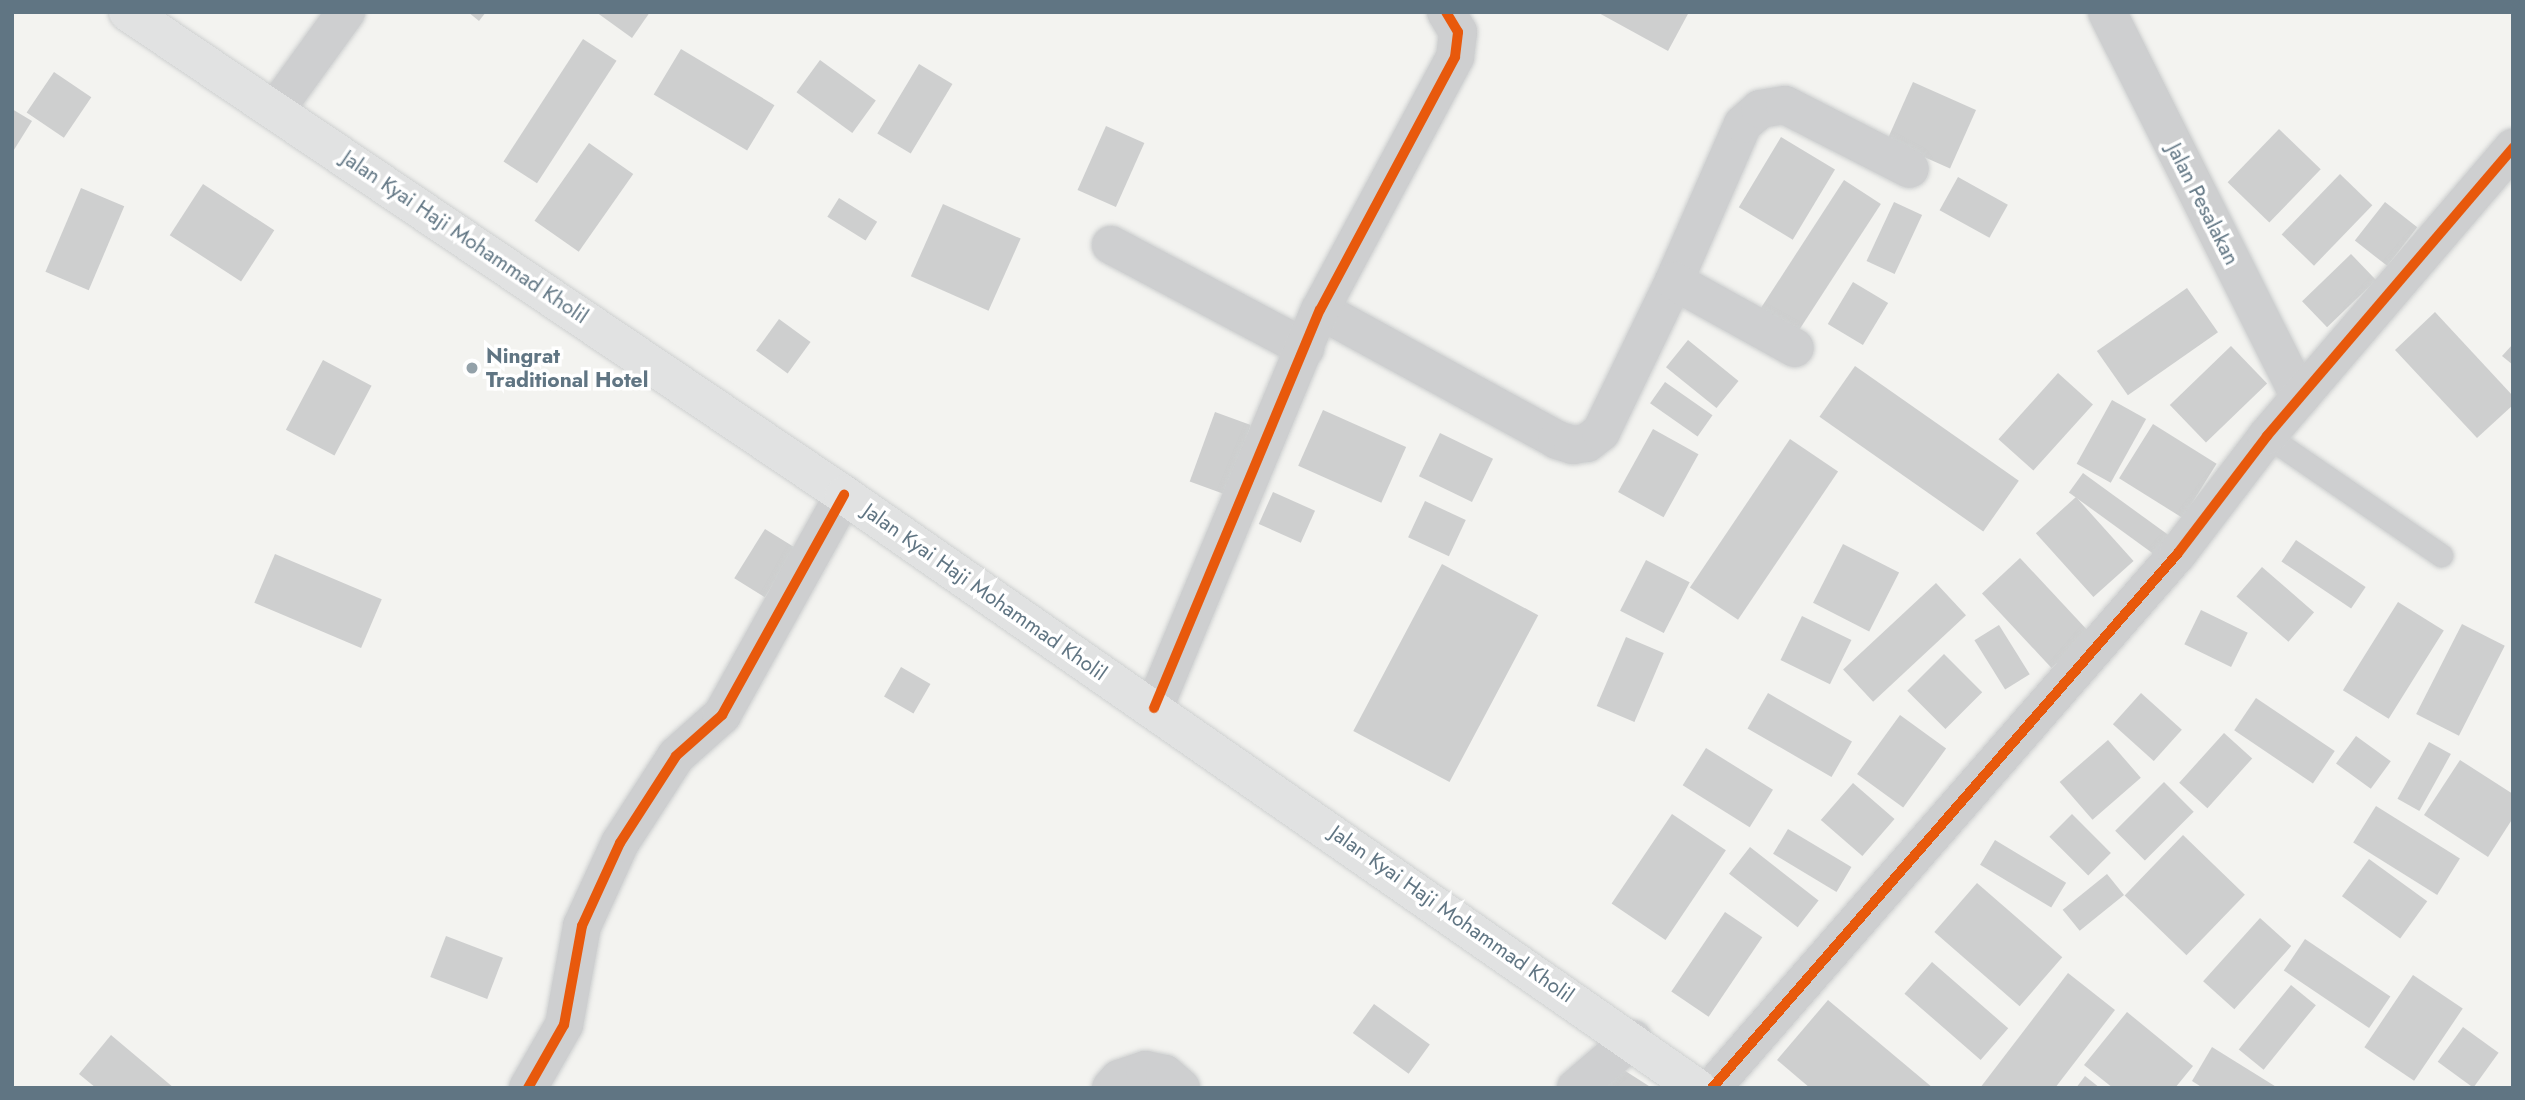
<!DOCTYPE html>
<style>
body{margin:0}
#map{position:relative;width:2525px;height:1100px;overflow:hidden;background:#f3f3f0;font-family:Jost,sans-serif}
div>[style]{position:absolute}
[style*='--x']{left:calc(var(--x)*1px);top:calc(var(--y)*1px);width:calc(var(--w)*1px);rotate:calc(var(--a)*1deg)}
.building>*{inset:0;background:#cecfcf;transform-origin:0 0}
.roads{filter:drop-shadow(0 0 2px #ced0d0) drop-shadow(0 0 2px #ced0d0)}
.service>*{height:23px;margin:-11.5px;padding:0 11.5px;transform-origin:11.5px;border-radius:11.5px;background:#cecfd0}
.minor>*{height:38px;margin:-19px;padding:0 19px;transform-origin:19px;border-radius:19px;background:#cecfd0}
.tertiary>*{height:38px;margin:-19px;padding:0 19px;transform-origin:19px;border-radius:19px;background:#cecfd0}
.secondary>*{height:38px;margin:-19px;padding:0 19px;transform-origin:19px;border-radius:19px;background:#e1e2e2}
.cycleway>*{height:10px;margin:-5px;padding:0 5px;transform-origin:5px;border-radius:5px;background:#e8590c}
.dots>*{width:19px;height:19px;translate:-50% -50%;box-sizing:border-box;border:4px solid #fff;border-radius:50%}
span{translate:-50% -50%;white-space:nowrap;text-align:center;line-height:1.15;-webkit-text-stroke:7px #fff;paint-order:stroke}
.street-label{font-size:21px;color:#607583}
.poi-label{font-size:21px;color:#607583;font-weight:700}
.left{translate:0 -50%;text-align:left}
.frame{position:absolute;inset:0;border:14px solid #607583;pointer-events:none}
</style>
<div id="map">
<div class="building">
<div style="clip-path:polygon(468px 12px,486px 12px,479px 21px)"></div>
<div style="clip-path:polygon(596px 12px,650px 12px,632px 38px)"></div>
<div style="clip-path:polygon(1597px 12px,1689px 12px,1668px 51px)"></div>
<div style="left:583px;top:39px;width:40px;height:146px;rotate:33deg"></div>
<div style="left:681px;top:49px;width:109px;height:53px;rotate:31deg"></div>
<div style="left:820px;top:60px;width:69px;height:40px;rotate:36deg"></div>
<div style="left:919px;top:64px;width:39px;height:81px;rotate:31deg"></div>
<div style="left:54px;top:72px;width:45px;height:49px;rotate:34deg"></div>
<div style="left:1913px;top:82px;width:69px;height:64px;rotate:24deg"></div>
<div style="clip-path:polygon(12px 109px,32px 121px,12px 153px)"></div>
<div style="left:1106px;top:126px;width:42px;height:70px;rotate:24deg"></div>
<div style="left:2279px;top:129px;width:58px;height:74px;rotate:44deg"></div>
<div style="left:1781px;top:137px;width:63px;height:82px;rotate:31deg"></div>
<div style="left:589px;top:143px;width:54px;height:95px;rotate:35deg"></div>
<div style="left:2340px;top:174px;width:45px;height:84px;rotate:44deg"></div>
<div style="left:1958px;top:177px;width:57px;height:38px;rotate:29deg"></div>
<div style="left:1844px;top:180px;width:44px;height:160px;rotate:33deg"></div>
<div style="left:203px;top:184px;width:85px;height:61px;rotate:33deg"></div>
<div style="left:81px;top:188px;width:47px;height:91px;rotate:23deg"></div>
<div style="left:839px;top:198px;width:45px;height:22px;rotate:32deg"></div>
<div style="left:1894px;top:202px;width:31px;height:65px;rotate:25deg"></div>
<div style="left:2385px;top:202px;width:41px;height:49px;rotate:38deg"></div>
<div style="left:943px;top:204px;width:85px;height:79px;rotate:24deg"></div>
<div style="left:2351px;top:254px;width:36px;height:68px;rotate:46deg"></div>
<div style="left:1853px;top:282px;width:41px;height:49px;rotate:31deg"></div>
<div style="left:2187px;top:288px;width:54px;height:110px;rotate:55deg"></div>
<div style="clip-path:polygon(2435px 312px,2513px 396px,2513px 405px,2477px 438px,2395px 350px)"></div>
<div style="left:779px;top:319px;width:39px;height:39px;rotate:36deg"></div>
<div style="left:1688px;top:340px;width:65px;height:35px;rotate:39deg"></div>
<div style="clip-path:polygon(2513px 344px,2513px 365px,2502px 356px)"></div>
<div style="left:2231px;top:346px;width:52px;height:85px;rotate:46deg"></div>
<div style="left:323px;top:360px;width:55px;height:79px;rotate:28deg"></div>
<div style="left:1855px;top:366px;width:200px;height:62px;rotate:35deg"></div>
<div style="left:2058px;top:373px;width:47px;height:89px;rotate:42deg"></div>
<div style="left:1665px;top:382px;width:58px;height:26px;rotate:35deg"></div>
<div style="left:2112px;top:400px;width:39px;height:73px;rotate:29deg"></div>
<div style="left:1323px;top:410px;width:91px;height:61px;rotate:24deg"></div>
<div style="left:1215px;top:412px;width:38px;height:74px;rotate:20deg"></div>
<div style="left:2153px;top:424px;width:75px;height:64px;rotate:32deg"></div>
<div style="left:1653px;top:429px;width:52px;height:72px;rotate:29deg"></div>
<div style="left:1440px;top:433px;width:59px;height:48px;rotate:26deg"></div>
<div style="left:1790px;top:439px;width:58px;height:179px;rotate:34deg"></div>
<div style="left:2083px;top:473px;width:112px;height:24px;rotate:36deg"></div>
<div style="left:1273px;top:492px;width:46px;height:35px;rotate:24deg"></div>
<div style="left:2076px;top:497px;width:86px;height:54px;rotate:48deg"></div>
<div style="left:1425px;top:501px;width:45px;height:40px;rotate:25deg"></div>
<div style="left:765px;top:529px;width:36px;height:58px;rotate:32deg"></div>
<div style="left:2296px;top:540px;width:84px;height:26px;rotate:34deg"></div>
<div style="left:1843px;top:544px;width:63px;height:66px;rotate:27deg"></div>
<div style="left:275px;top:554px;width:116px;height:53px;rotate:23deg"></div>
<div style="left:2020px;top:558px;width:102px;height:52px;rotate:47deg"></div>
<div style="left:1646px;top:560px;width:49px;height:57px;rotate:27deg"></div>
<div style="left:1442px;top:564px;width:109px;height:189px;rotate:28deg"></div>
<div style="left:2262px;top:567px;width:69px;height:39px;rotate:41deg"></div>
<div style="left:1936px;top:583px;width:44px;height:127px;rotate:47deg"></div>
<div style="left:2398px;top:602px;width:54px;height:104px;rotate:32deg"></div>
<div style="left:2201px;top:610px;width:52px;height:38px;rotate:26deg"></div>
<div style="left:1802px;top:616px;width:55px;height:49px;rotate:26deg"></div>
<div style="left:2462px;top:624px;width:48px;height:101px;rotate:27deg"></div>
<div style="left:1999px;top:625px;width:58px;height:29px;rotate:58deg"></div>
<div style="left:1626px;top:637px;width:41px;height:75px;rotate:23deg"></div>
<div style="left:1944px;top:654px;width:54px;height:52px;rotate:45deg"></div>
<div style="left:901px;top:667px;width:34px;height:34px;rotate:30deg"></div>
<div style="left:1768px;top:693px;width:97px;height:41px;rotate:30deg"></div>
<div style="left:2141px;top:693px;width:55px;height:42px;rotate:42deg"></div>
<div style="left:2256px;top:698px;width:95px;height:39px;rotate:34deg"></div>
<div style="left:1900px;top:715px;width:57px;height:73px;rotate:36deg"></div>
<div style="left:2224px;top:733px;width:38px;height:67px;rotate:42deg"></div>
<div style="left:2356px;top:736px;width:43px;height:34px;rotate:36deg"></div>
<div style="left:2108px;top:740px;width:50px;height:64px;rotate:49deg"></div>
<div style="left:2429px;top:742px;width:25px;height:65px;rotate:29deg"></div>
<div style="left:1706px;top:748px;width:79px;height:44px;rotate:32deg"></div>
<div style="clip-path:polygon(2460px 760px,2513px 794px,2513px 818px,2488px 857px,2424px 815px)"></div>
<div style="left:2164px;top:782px;width:42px;height:69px;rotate:45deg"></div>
<div style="left:1853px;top:783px;width:55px;height:49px;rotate:41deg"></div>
<div style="left:2376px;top:806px;width:99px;height:43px;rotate:32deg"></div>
<div style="left:1672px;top:814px;width:65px;height:108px;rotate:34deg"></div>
<div style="left:2072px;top:814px;width:55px;height:32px;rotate:45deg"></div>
<div style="left:1788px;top:829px;width:74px;height:29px;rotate:31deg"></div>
<div style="left:2183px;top:835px;width:86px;height:84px;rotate:44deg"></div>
<div style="left:1995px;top:840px;width:83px;height:29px;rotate:31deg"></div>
<div style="left:1750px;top:847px;width:87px;height:34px;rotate:38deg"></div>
<div style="left:2369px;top:859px;width:72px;height:46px;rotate:36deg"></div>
<div style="left:2107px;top:874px;width:27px;height:57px;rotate:51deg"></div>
<div style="left:1977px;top:883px;width:113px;height:65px;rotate:41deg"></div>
<div style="left:1725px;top:912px;width:45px;height:96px;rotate:34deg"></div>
<div style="left:2260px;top:918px;width:42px;height:85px;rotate:42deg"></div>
<div style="left:446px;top:936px;width:61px;height:44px;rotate:21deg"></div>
<div style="left:2305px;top:939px;width:103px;height:38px;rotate:34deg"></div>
<div style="left:1932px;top:962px;width:101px;height:42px;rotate:41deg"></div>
<div style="clip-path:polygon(2068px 973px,2115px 1010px,2055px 1088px,1980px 1088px)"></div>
<div style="left:2413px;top:975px;width:60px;height:87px;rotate:34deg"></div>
<div style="left:2291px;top:985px;width:32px;height:83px;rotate:39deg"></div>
<div style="clip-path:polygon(1828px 1000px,1933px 1088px,1810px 1088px,1777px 1060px)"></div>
<div style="left:1374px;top:1004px;width:69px;height:36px;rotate:36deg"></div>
<div style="clip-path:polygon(2127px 1012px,2193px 1066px,2175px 1088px,2113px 1088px,2084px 1065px)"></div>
<div style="left:2463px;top:1027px;width:44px;height:43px;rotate:36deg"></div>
<div style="clip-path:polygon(111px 1035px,174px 1088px,96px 1088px,79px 1074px)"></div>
<div style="clip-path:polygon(2212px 1047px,2278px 1088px,2203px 1088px,2192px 1081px)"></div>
<div style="clip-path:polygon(1616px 1065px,1652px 1088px,1601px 1088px)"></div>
<div style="clip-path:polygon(2085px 1076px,2100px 1088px,2076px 1088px)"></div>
</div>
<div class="roads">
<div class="service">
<div style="--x:2267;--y:436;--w:211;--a:34.4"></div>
</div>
<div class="minor">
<div style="--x:276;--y:109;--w:120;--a:-54.2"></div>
<div style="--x:1111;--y:245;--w:220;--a:28"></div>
<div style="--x:1674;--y:281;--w:171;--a:-66.3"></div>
<div style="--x:1743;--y:124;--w:23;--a:-41"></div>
<div style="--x:1760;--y:109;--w:25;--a:-9"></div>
<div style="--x:1785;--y:105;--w:140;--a:27.1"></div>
<div style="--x:1320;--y:310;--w:270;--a:28.7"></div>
<div style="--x:1557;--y:440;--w:17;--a:17"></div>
<div style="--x:1573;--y:445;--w:14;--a:-8"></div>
<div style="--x:1587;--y:443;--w:18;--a:-38"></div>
<div style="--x:1601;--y:432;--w:168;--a:-64.2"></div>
<div style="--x:1674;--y:281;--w:138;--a:29"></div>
<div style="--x:1154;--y:708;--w:431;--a:-67.4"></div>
<div style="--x:1320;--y:310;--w:287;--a:-61.9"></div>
<div style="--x:1455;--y:57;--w:25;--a:-83"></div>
<div style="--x:1458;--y:32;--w:23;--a:-121"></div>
<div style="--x:528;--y:1088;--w:73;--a:-60.3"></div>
<div style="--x:564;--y:1025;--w:101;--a:-79.7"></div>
<div style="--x:582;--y:926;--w:91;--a:-65.4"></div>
<div style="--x:620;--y:843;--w:103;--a:-57.2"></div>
<div style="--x:676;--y:756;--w:62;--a:-41.7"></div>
<div style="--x:722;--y:715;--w:252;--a:-61"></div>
<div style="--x:1111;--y:1088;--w:12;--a:-48"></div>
<div style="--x:1119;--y:1079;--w:28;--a:-19"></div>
<div style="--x:1145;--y:1070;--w:20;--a:11"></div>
<div style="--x:1165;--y:1074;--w:21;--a:41"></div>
<div style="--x:1576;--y:1088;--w:75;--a:-40.7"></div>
</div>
<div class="tertiary">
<div style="--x:2107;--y:12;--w:431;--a:63.4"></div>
<div style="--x:1712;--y:1088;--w:709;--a:-48.94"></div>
<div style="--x:2178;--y:553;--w:147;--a:-52.7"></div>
<div style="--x:2267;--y:436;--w:379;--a:-49.5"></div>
</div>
<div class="secondary">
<div style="--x:128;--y:12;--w:864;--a:34"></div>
<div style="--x:844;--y:495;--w:1039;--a:34.81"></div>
</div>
</div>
<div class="cycleway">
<div style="--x:1154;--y:708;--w:431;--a:-67.4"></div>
<div style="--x:1320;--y:310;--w:287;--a:-61.9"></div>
<div style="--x:1455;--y:57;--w:25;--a:-83"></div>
<div style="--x:1458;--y:32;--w:23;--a:-121"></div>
<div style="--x:528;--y:1088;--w:73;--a:-60.3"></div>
<div style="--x:564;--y:1025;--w:101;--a:-79.7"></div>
<div style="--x:582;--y:926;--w:91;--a:-65.4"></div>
<div style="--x:620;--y:843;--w:103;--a:-57.2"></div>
<div style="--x:676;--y:756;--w:62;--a:-41.7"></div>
<div style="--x:722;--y:715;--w:252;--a:-61"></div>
<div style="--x:1712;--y:1088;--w:709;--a:-48.94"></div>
<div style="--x:2178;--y:553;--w:147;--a:-52.7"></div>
<div style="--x:2267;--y:436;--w:379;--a:-49.5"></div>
</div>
<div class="dots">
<div style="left:472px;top:368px;background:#93a1a9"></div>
</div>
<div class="street-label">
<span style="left:2203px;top:204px;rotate:63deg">Jalan Pesalakan</span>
<span style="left:465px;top:237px;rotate:34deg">Jalan Kyai Haji Mohammad Kholil</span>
<span style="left:985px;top:592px;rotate:35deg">Jalan Kyai Haji Mohammad Kholil</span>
<span style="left:1452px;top:914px;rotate:35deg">Jalan Kyai Haji Mohammad Kholil</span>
</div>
<div class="poi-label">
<span class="left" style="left:486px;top:368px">Ningrat<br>Traditional Hotel</span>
</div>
<div class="frame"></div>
</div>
